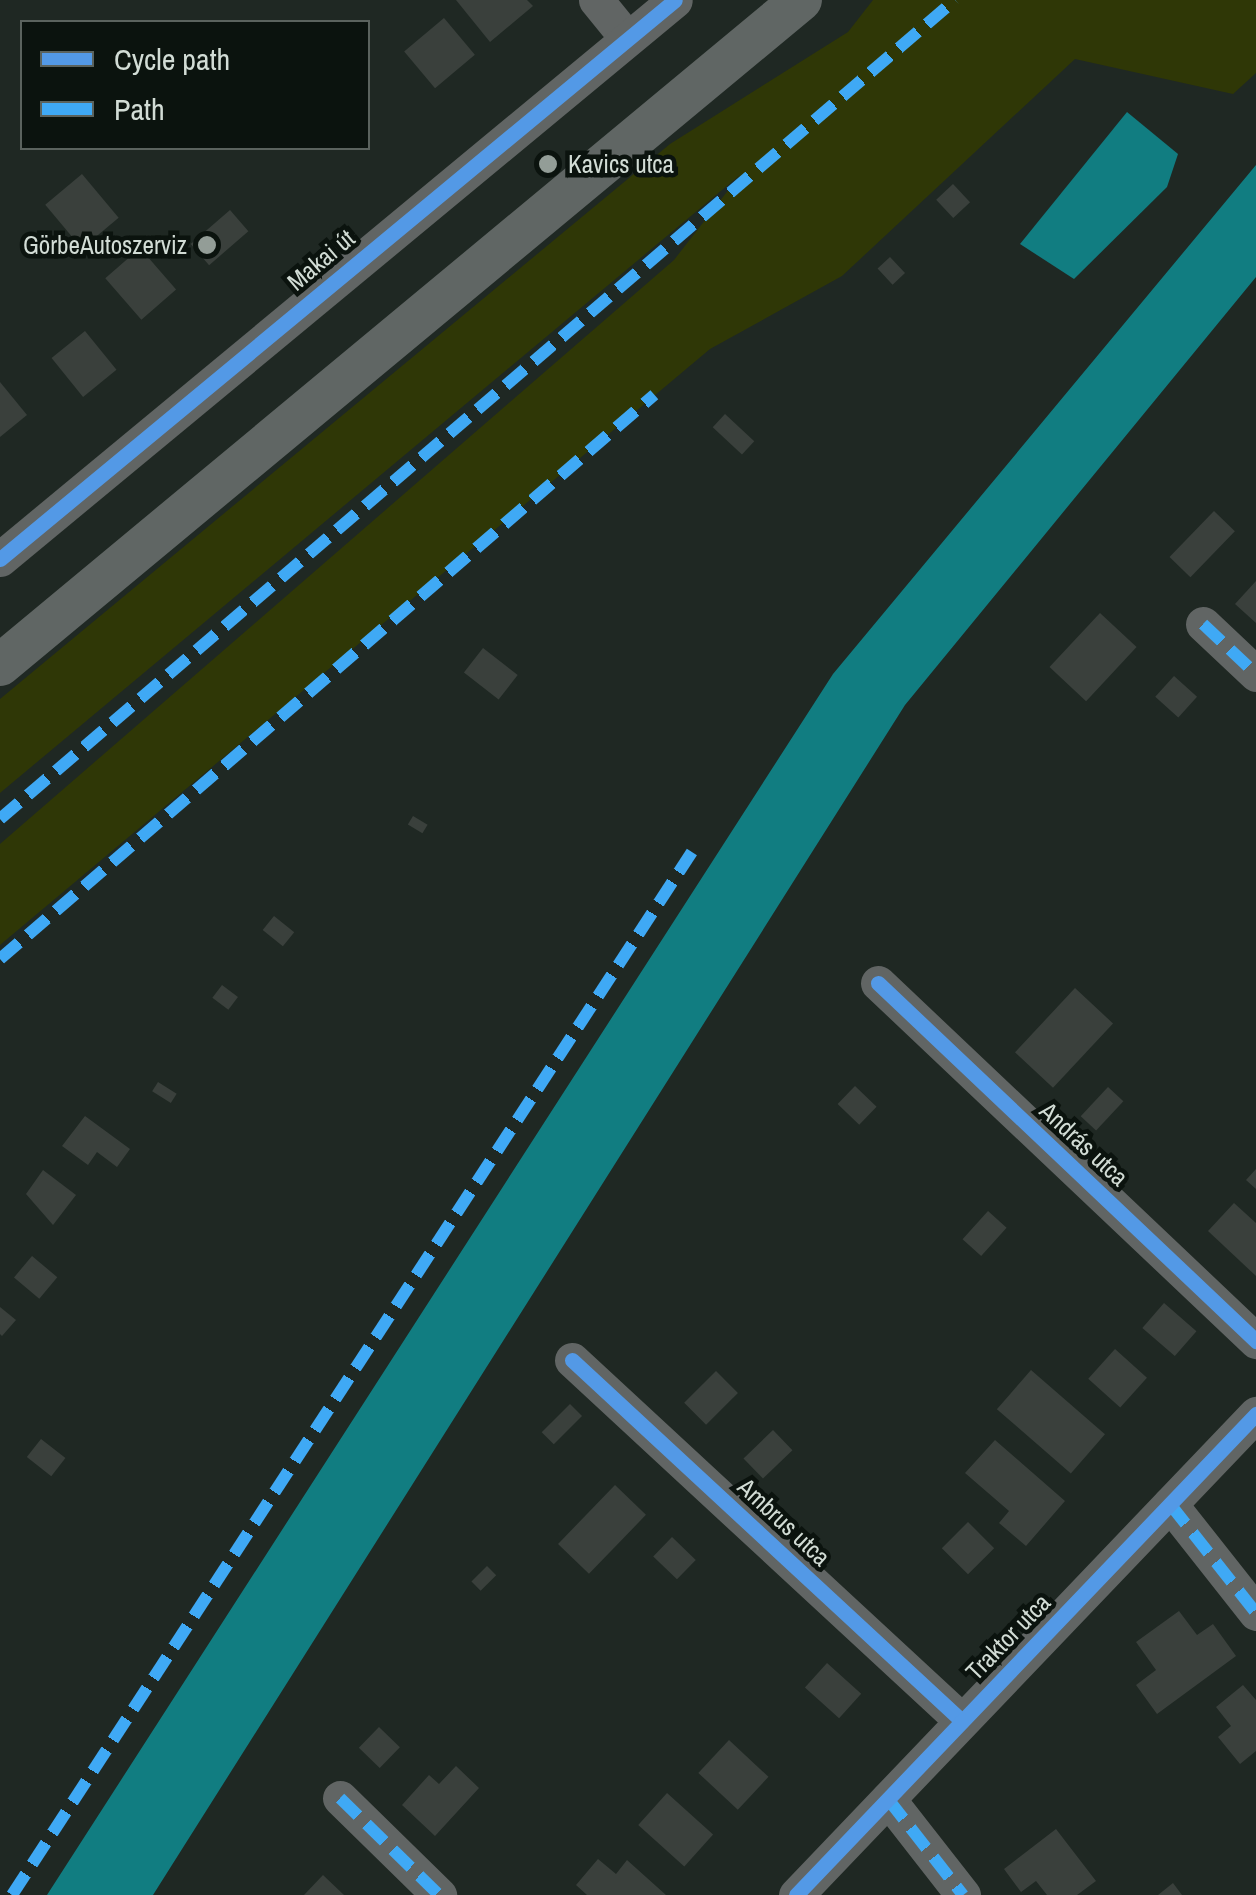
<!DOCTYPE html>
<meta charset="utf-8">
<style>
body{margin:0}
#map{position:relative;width:1256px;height:1895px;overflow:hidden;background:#1f2823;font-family:"Archivo Narrow",sans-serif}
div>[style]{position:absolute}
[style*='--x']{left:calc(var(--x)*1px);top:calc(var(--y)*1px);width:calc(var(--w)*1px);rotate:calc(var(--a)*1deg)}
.green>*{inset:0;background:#2f3706}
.water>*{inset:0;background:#117d81}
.building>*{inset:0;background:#3a403c;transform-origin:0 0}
.minor>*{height:35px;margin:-17.5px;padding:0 17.5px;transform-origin:17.5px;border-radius:17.5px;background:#616564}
.major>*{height:42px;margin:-21px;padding:0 21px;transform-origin:21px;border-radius:21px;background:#606664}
.quiet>*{height:12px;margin-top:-6px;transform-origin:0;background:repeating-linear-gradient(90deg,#3fa9f5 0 25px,transparent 0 37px)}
.cycleway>*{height:15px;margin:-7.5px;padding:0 7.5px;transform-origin:7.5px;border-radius:7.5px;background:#5399e6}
.dots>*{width:28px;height:28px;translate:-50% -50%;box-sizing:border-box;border:5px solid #0b130e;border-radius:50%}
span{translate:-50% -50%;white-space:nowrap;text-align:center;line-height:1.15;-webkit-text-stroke:9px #0b130e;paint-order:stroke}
.poi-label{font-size:25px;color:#d2dcd5}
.left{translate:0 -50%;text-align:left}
.right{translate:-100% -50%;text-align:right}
.street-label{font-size:25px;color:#d2dcd5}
.legend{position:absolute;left:20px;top:20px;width:350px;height:130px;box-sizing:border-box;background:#0b130e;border:2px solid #5b635e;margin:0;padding:12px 18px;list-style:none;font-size:30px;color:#d2dcd5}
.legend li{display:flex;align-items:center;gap:20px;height:50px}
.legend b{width:50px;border:2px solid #5b635e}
</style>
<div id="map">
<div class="green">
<div style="clip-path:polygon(873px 0,1256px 0,1256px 73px,1233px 94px,1075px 59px,842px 276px,710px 349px,0 945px,0 844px,674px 260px,740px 175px,0 793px,0 699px,670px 144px,848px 32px)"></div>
</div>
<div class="water">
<div style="clip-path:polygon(1127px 112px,1178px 154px,1167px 187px,1074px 279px,1020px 244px)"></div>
<div style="clip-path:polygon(1256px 165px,1256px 277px,905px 705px,153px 1895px,47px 1895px,833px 674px)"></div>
</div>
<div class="building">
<div style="clip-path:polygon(456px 0,527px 0,533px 6px,490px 42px)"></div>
<div style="left:444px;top:18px;width:48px;height:52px;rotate:50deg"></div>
<div style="left:82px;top:174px;width:57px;height:48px;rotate:50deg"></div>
<div style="left:953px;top:184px;width:25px;height:23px;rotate:47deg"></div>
<div style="left:230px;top:210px;width:28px;height:52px;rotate:49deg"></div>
<div style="left:140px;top:248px;width:55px;height:46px;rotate:49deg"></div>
<div style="left:890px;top:257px;width:22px;height:17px;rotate:47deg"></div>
<div style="left:85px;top:331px;width:50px;height:43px;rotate:51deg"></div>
<div style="clip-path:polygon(0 382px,27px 415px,0 437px)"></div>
<div style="left:725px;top:414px;width:40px;height:18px;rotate:43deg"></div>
<div style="left:1214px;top:511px;width:29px;height:64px;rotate:44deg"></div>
<div style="clip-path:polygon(1256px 581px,1256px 623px,1235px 604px)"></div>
<div style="left:1100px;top:613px;width:50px;height:74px;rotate:43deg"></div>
<div style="left:483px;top:648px;width:44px;height:31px;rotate:38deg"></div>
<div style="left:1174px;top:676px;width:31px;height:28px;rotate:42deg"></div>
<div style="left:413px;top:816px;width:17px;height:10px;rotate:31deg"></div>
<div style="left:274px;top:916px;width:26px;height:18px;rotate:39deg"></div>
<div style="left:222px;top:985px;width:20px;height:16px;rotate:37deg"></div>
<div style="left:1075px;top:988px;width:52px;height:88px;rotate:43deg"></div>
<div style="left:158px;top:1082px;width:22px;height:11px;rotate:32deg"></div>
<div style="left:855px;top:1086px;width:30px;height:25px;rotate:44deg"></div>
<div style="left:1108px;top:1087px;width:21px;height:40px;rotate:43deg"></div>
<div style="clip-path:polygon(85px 1116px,130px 1149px,117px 1167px,97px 1152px,88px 1165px,62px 1146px)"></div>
<div style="clip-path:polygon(1256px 1169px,1256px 1189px,1246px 1180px)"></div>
<div style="clip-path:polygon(43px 1170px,76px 1195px,53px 1225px,26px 1194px)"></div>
<div style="clip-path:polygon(1234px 1203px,1256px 1223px,1256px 1276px,1208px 1231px)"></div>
<div style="left:988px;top:1211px;width:25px;height:38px;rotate:42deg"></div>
<div style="left:32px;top:1256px;width:33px;height:28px;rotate:40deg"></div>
<div style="left:1164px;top:1303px;width:43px;height:33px;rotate:41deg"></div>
<div style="clip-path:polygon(0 1307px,16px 1320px,2px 1336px,0 1334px)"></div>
<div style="left:1115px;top:1349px;width:43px;height:40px;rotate:42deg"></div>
<div style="left:1031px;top:1370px;width:98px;height:52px;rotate:41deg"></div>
<div style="left:716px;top:1371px;width:31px;height:45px;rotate:45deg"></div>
<div style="left:570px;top:1404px;width:17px;height:40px;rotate:45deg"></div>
<div style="left:773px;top:1430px;width:28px;height:41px;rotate:46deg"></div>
<div style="left:41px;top:1439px;width:31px;height:23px;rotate:38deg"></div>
<div style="clip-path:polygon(995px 1440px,1065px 1501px,1026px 1546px,999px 1523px,1009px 1511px,965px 1473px)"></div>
<div style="left:615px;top:1485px;width:43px;height:82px;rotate:44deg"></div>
<div style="left:968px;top:1522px;width:37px;height:37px;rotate:45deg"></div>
<div style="left:672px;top:1537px;width:33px;height:27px;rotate:44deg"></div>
<div style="left:487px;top:1566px;width:13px;height:22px;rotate:45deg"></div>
<div style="clip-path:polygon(1179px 1611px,1197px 1635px,1213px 1624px,1236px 1656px,1157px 1714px,1136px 1685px,1156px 1670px,1136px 1642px)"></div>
<div style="left:827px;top:1663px;width:46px;height:33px;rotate:42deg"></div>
<div style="clip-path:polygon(1243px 1685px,1256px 1700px,1256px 1751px,1240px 1764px,1218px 1737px,1231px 1726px,1216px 1707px)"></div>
<div style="left:379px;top:1727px;width:29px;height:29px;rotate:44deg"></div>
<div style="left:729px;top:1740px;width:54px;height:45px;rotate:43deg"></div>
<div style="clip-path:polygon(456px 1766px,479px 1788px,435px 1836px,402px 1805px,429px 1775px,439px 1784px)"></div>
<div style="left:667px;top:1793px;width:62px;height:43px;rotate:42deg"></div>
<div style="clip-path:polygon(1056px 1829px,1096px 1881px,1077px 1895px,1047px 1895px,1036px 1881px,1021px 1892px,1004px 1869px)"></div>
<div style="clip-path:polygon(598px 1859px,616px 1874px,627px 1860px,666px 1895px,587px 1895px,576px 1885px)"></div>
<div style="clip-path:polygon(323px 1875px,344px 1895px,304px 1895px)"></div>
<div style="clip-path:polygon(1173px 1883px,1182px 1895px,1158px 1895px)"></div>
</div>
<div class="minor">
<div style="--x:596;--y:0;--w:49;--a:50.8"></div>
<div style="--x:0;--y:559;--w:876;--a:-39.63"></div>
<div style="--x:1203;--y:624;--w:73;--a:43.3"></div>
<div style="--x:878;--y:983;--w:521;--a:43.44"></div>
<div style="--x:572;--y:1360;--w:531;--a:42.79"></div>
<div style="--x:1170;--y:1504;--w:139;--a:51.7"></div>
<div style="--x:340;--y:1798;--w:139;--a:44.4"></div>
<div style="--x:888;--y:1799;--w:122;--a:52"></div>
<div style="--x:796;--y:1895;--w:666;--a:-46.28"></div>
</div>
<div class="major">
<div style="--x:0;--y:665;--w:1041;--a:-39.7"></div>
</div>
<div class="quiet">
<div style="--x:1203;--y:624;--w:73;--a:43.3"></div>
<div style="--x:0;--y:819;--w:1258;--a:-40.62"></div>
<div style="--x:0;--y:959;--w:864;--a:-40.77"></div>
<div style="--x:1170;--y:1504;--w:139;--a:51.7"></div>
<div style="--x:340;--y:1798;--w:139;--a:44.4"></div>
<div style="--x:888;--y:1799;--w:122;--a:52"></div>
<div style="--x:12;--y:1895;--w:1245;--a:-56.9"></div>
</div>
<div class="cycleway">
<div style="--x:0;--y:559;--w:876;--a:-39.63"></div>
<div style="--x:878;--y:983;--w:521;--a:43.44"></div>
<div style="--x:572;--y:1360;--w:531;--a:42.79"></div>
<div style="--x:796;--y:1895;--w:666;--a:-46.28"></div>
</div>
<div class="dots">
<div style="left:548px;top:164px;background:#939d97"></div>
<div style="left:207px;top:245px;background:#939d97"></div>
</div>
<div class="poi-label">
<span class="left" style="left:568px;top:164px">Kavics utca</span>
<span class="right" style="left:187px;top:245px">GörbeAutoszerviz</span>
</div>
<div class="street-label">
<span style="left:321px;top:260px;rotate:-40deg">Makai út</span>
<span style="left:1084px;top:1144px;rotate:43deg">András utca</span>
<span style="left:784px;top:1522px;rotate:43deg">Ambrus utca</span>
<span style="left:1008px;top:1637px;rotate:-46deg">Traktor utca</span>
</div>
<ul class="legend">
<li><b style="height:12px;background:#5399e6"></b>Cycle path</li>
<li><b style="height:12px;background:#3fa9f5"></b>Path</li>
</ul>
</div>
